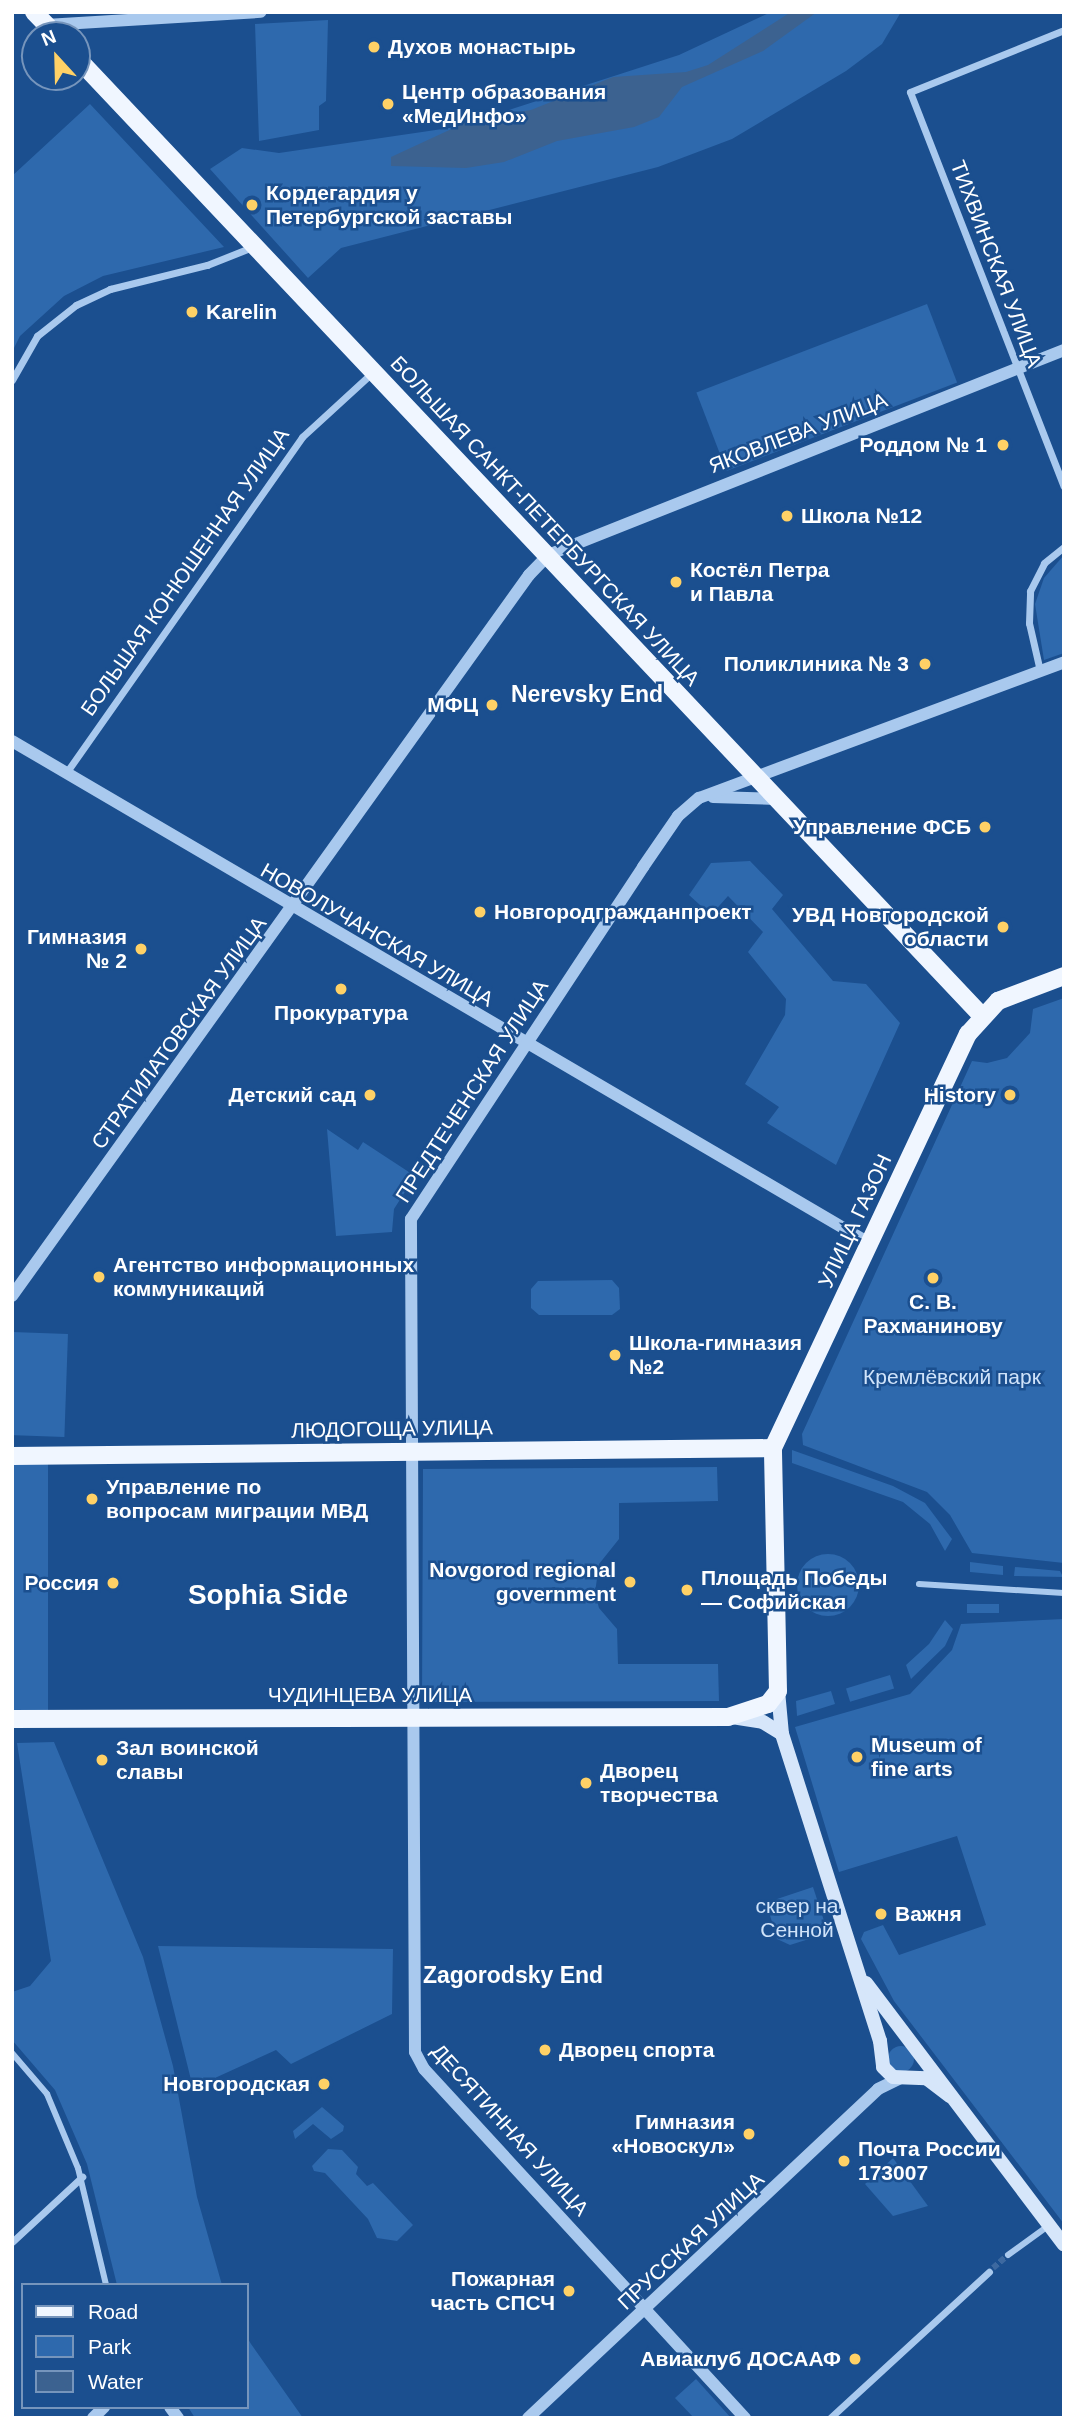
<!DOCTYPE html>
<meta charset="utf-8">
<style>
body{margin:0}
#map{position:relative;width:1076px;height:2430px;overflow:hidden;background:#1b4f8f;font-family:Arial,sans-serif}
div>[style]{position:absolute}
[style*='--x']{left:calc(var(--x)*1px);top:calc(var(--y)*1px);width:calc(var(--w)*1px);rotate:calc(var(--a)*1deg)}
.green>*{inset:0;background:#2e69ad;transform-origin:0 0}
.round{border-radius:50%}
.water>*{inset:0;background:#3c6290}
.pedestrian-tunnel>*{height:6px;margin-top:-3px;transform-origin:0;background:repeating-linear-gradient(90deg,#3d69a0 0 6px,transparent 0 9px)}
.pedestrian>*{height:6px;margin:-3px;padding:0 3px;transform-origin:3px;border-radius:3px;background:#a9c9ee}
.minor>*{height:7px;margin:-3.5px;padding:0 3.5px;transform-origin:3.5px;border-radius:3.5px;background:#a9c9ee}
.tertiary>*{height:12px;margin:-6px;padding:0 6px;transform-origin:6px;border-radius:6px;background:#a9c9ee}
.secondary>*{height:14px;margin:-7px;padding:0 7px;transform-origin:7px;border-radius:7px;background:#d6e6fa}
.primary>*{height:18px;margin:-9px;padding:0 9px;transform-origin:9px;border-radius:9px;background:#f0f6ff}
.dots>*{width:19px;height:19px;translate:-50% -50%;box-sizing:border-box;border:4px solid #1b4f8f;border-radius:50%}
span{translate:-50% -50%;white-space:nowrap;text-align:center;line-height:1.15;-webkit-text-stroke:5px #1b4f8f;paint-order:stroke}
.poi-label{font-size:21px;color:#fff;font-weight:700}
.left{translate:0 -50%;text-align:left}
.right{translate:-100% -50%;text-align:right}
.street-label{font-size:21px;color:#fff}
.park-label{font-size:21px;color:#cfe3fa}
.neighbourhood-label{font-size:23px;color:#fff;font-weight:700}
.district-label{font-size:28px;color:#fff;font-weight:700}
.frame{position:absolute;inset:0;border:14px solid #fff;pointer-events:none}
.legend{position:absolute;left:21px;top:2283px;width:228px;height:126px;box-sizing:border-box;background:#1b4f8f;border:2px solid #7695bc;margin:0;padding:9px 12px;list-style:none;font-size:21px;color:#fff}
.legend li{display:flex;align-items:center;gap:14px;height:35px}
.legend b{width:35px;border:2px solid #7695bc}
.north{position:absolute;left:21px;top:21px;width:70px;height:70px;box-sizing:border-box;background:#1b4f8f;border:2px solid #7695bc;border-radius:50%;rotate:338deg;font-size:19px;font-weight:700;line-height:28px;text-align:center;color:#fff}
.north::after{content:'';display:block;margin:auto;width:24px;height:32px;background:#ffd166;clip-path:polygon(50% 0,100% 100%,50% 72%,0 100%)}
</style>
<div id="map">
<div class="green">
<div style="clip-path:polygon(771px 12px,901px 12px,882px 44px,846px 71px,732px 139px,658px 167px,341px 248px,308px 278px,210px 169px,242px 148px,279px 153px,456px 127px,679px 55px)"></div>
<div style="clip-path:polygon(328px 20px,326px 101px,319px 106px,319px 130px,259px 141px,255px 24px)"></div>
<div style="clip-path:polygon(90px 104px,224px 247px,103px 276px,64px 296px,20px 336px,12px 352px,12px 176px)"></div>
<div style="left:927px;top:304px;width:84px;height:247px;rotate:69deg"></div>
<div style="clip-path:polygon(1064px 555px,1064px 653px,1044px 660px,1035px 604px,1044px 578px)"></div>
<div style="clip-path:polygon(750px 861px,783px 895px,772px 909px,833px 981px,866px 984px,900px 1023px,836px 1165px,767px 1123px,779px 1107px,745px 1084px,785px 1015px,786px 999px,748px 952px,763px 932px,728px 896px,711px 915px,689px 895px,711px 863px)"></div>
<div style="clip-path:polygon(1064px 998px,1064px 1563px,972px 1553px,950px 1515px,927px 1492px,803px 1445px,802px 1434px,972px 1061px,987px 1063px,1007px 1058px,1030px 1033px,1033px 1009px)"></div>
<div style="clip-path:polygon(327px 1129px,358px 1150px,363px 1142px,415px 1176px,394px 1209px,392px 1232px,336px 1236px)"></div>
<div style="clip-path:polygon(612px 1280px,619px 1288px,620px 1309px,612px 1315px,539px 1315px,531px 1308px,531px 1289px,538px 1281px)"></div>
<div style="left:12px;top:1332px;width:56px;height:103px;rotate:2deg"></div>
<div style="clip-path:polygon(792px 1450px,893px 1486px,925px 1503px,952px 1539px,945px 1551px,930px 1524px,903px 1502px,792px 1463px)"></div>
<div style="left:48px;top:1461px;width:250px;height:36px;rotate:90deg"></div>
<div style="clip-path:polygon(717px 1467px,718px 1501px,619px 1503px,619px 1539px,599px 1564px,595px 1593px,599px 1608px,617px 1629px,618px 1664px,718px 1664px,719px 1701px,422px 1702px,423px 1469px)"></div>
<div class="round" style="left:797px;top:1554px;width:62px;height:62px"></div>
<div style="clip-path:polygon(970px 1562px,1003px 1566px,1003px 1575px,970px 1572px)"></div>
<div style="clip-path:polygon(1015px 1567px,1060px 1571px,1063px 1577px,1014px 1576px)"></div>
<div style="left:967px;top:1604px;width:32px;height:9px"></div>
<div style="clip-path:polygon(1064px 1619px,1064px 2224px,894px 2001px,861px 1939px,864px 1932px,883px 1925px,899px 1955px,986px 1925px,957px 1836px,839px 1872px,795px 1727px,910px 1694px,952px 1650px,961px 1624px)"></div>
<div style="clip-path:polygon(945px 1620px,953px 1629px,945px 1646px,911px 1679px,906px 1665px,929px 1644px)"></div>
<div style="left:890px;top:1675px;width:14px;height:46px;rotate:73deg"></div>
<div style="clip-path:polygon(831px 1691px,835px 1704px,797px 1716px,796px 1701px)"></div>
<div style="clip-path:polygon(54px 1742px,143px 1957px,173px 2066px,197px 2197px,222px 2285px,117px 2285px,87px 2164px,55px 2090px,12px 2040px,12px 1992px,30px 1986px,51px 1961px,17px 1743px)"></div>
<div style="clip-path:polygon(813px 1887px,828px 1933px,790px 1945px,777px 1939px,769px 1912px,777px 1899px)"></div>
<div style="clip-path:polygon(158px 1946px,393px 1949px,392px 2014px,291px 2064px,276px 2050px,193px 2088px)"></div>
<div class="round" style="left:888px;top:2046px;width:26px;height:26px"></div>
<div style="clip-path:polygon(322px 2107px,344px 2126px,343px 2131px,331px 2139px,313px 2124px,295px 2139px,293px 2131px)"></div>
<div style="clip-path:polygon(328px 2149px,342px 2150px,358px 2167px,356px 2174px,367px 2186px,373px 2183px,413px 2225px,397px 2241px,377px 2238px,368px 2219px,325px 2173px,314px 2171px,312px 2166px)"></div>
<div style="clip-path:polygon(893px 2158px,928px 2206px,893px 2216px,865px 2184px)"></div>
<div style="clip-path:polygon(247px 2337px,251px 2344px,303px 2418px,195px 2418px,188px 2407px,247px 2407px)"></div>
<div style="clip-path:polygon(696px 2379px,731px 2418px,694px 2418px,675px 2398px)"></div>
</div>
<div class="water">
<div style="clip-path:polygon(791px 12px,817px 12px,763px 51px,682px 87px,659px 117px,634px 127px,557px 141px,504px 162px,466px 168px,391px 166px,391px 157px,471px 120px,531px 110px,613px 77px,686px 72px,708px 65px)"></div>
</div>
<div class="pedestrian-tunnel">
<div style="--x:993;--y:2268;--w:20;--a:-41"></div>
</div>
<div class="pedestrian">
<div style="--x:919;--y:1584;--w:145;--a:3.6"></div>
<div style="--x:12;--y:2053;--w:54;--a:49.5"></div>
<div style="--x:47;--y:2094;--w:80;--a:67.3"></div>
<div style="--x:78;--y:2168;--w:120;--a:76.5"></div>
<div style="--x:1008;--y:2255;--w:49;--a:-35.9"></div>
</div>
<div class="minor">
<div style="--x:1064;--y:30;--w:166;--a:158.1"></div>
<div style="--x:910;--y:92;--w:423;--a:68.7"></div>
<div style="--x:12;--y:380;--w:51;--a:-60.4"></div>
<div style="--x:37;--y:336;--w:50;--a:-38.5"></div>
<div style="--x:76;--y:305;--w:38;--a:-25"></div>
<div style="--x:110;--y:289;--w:100;--a:-13.9"></div>
<div style="--x:207;--y:265;--w:52;--a:-21.6"></div>
<div style="--x:1040;--y:671;--w:49;--a:-102.9"></div>
<div style="--x:1029;--y:623;--w:32;--a:-88"></div>
<div style="--x:1030;--y:591;--w:31;--a:-63"></div>
<div style="--x:1044;--y:563;--w:26;--a:-39"></div>
<div style="--x:66;--y:773;--w:411;--a:-54.9"></div>
<div style="--x:302;--y:437;--w:96;--a:-42.5"></div>
<div style="--x:12;--y:2242;--w:96;--a:-42.9"></div>
<div style="--x:830;--y:2418;--w:216;--a:-42.6"></div>
</div>
<div class="tertiary">
<div style="--x:46;--y:25;--w:215;--a:-3.5"></div>
<div style="--x:12;--y:741;--w:993;--a:30.36"></div>
<div style="--x:713;--y:797;--w:64;--a:1.8"></div>
<div style="--x:12;--y:1296;--w:887;--a:-54.36"></div>
<div style="--x:529;--y:575;--w:28;--a:-46"></div>
<div style="--x:548;--y:555;--w:555;--a:-21.67"></div>
<div style="--x:170;--y:2407;--w:14;--a:54"></div>
<div style="--x:93;--y:2418;--w:16;--a:-45"></div>
<div style="--x:528;--y:2418;--w:480;--a:-43.2"></div>
<div style="--x:878;--y:2089;--w:25;--a:-26"></div>
<div style="--x:745;--y:2418;--w:474;--a:-132.6"></div>
<div style="--x:424;--y:2069;--w:19;--a:-118"></div>
<div style="--x:415;--y:2052;--w:833;--a:-90.28"></div>
<div style="--x:411;--y:1219;--w:422;--a:-56.6"></div>
<div style="--x:643;--y:867;--w:62;--a:-55.5"></div>
<div style="--x:678;--y:816;--w:28;--a:-41"></div>
<div style="--x:699;--y:798;--w:390;--a:-20.4"></div>
</div>
<div class="secondary">
<div style="--x:778;--y:1691;--w:43;--a:84.7"></div>
<div style="--x:782;--y:1734;--w:322;--a:72.3"></div>
<div style="--x:880;--y:2041;--w:26;--a:83"></div>
<div style="--x:883;--y:2067;--w:14;--a:45"></div>
<div style="--x:893;--y:2077;--w:33;--a:2"></div>
<div style="--x:926;--y:2078;--w:30;--a:37"></div>
<div style="--x:732;--y:1717;--w:31;--a:9"></div>
<div style="--x:763;--y:1722;--w:22;--a:32"></div>
<div style="--x:866;--y:1983;--w:328;--a:52.9"></div>
</div>
<div class="primary">
<div style="--x:34;--y:12;--w:32;--a:46"></div>
<div style="--x:77;--y:58;--w:1316;--a:46.63"></div>
<div style="--x:12;--y:1456;--w:761;--a:-0.6"></div>
<div style="--x:12;--y:1719;--w:716;--a:-0.16"></div>
<div style="--x:728;--y:1717;--w:42;--a:-18"></div>
<div style="--x:768;--y:1704;--w:16;--a:-52"></div>
<div style="--x:778;--y:1691;--w:243;--a:-91.2"></div>
<div style="--x:773;--y:1448;--w:458;--a:-64.8"></div>
<div style="--x:968;--y:1034;--w:45;--a:-47.7"></div>
<div style="--x:998;--y:1001;--w:71;--a:-20.7"></div>
</div>
<div class="dots">
<div style="left:374px;top:47px;background:#ffd166"></div>
<div style="left:388px;top:104px;background:#ffd166"></div>
<div style="left:252px;top:205px;background:#ffd166"></div>
<div style="left:192px;top:312px;background:#ffd166"></div>
<div style="left:1003px;top:445px;background:#ffd166"></div>
<div style="left:787px;top:516px;background:#ffd166"></div>
<div style="left:676px;top:582px;background:#ffd166"></div>
<div style="left:925px;top:664px;background:#ffd166"></div>
<div style="left:492px;top:705px;background:#ffd166"></div>
<div style="left:985px;top:827px;background:#ffd166"></div>
<div style="left:480px;top:912px;background:#ffd166"></div>
<div style="left:1003px;top:927px;background:#ffd166"></div>
<div style="left:141px;top:949px;background:#ffd166"></div>
<div style="left:341px;top:989px;background:#ffd166"></div>
<div style="left:370px;top:1095px;background:#ffd166"></div>
<div style="left:1010px;top:1095px;background:#ffd166"></div>
<div style="left:99px;top:1277px;background:#ffd166"></div>
<div style="left:933px;top:1278px;background:#ffd166"></div>
<div style="left:615px;top:1355px;background:#ffd166"></div>
<div style="left:92px;top:1499px;background:#ffd166"></div>
<div style="left:630px;top:1582px;background:#ffd166"></div>
<div style="left:113px;top:1583px;background:#ffd166"></div>
<div style="left:687px;top:1590px;background:#ffd166"></div>
<div style="left:857px;top:1757px;background:#ffd166"></div>
<div style="left:102px;top:1760px;background:#ffd166"></div>
<div style="left:586px;top:1783px;background:#ffd166"></div>
<div style="left:881px;top:1914px;background:#ffd166"></div>
<div style="left:545px;top:2050px;background:#ffd166"></div>
<div style="left:324px;top:2084px;background:#ffd166"></div>
<div style="left:749px;top:2134px;background:#ffd166"></div>
<div style="left:844px;top:2161px;background:#ffd166"></div>
<div style="left:569px;top:2291px;background:#ffd166"></div>
<div style="left:855px;top:2359px;background:#ffd166"></div>
</div>
<div class="poi-label">
<span class="left" style="left:388px;top:47px">Духов монастырь</span>
<span class="left" style="left:402px;top:104px">Центр образования<br>«МедИнфо»</span>
<span class="left" style="left:266px;top:205px">Кордегардия у<br>Петербургской заставы</span>
<span class="left" style="left:206px;top:312px">Karelin</span>
<span class="right" style="left:987px;top:445px">Роддом № 1</span>
<span class="left" style="left:801px;top:516px">Школа №12</span>
<span class="left" style="left:690px;top:582px">Костёл Петра<br>и Павла</span>
<span class="right" style="left:909px;top:664px">Поликлиника № 3</span>
<span class="right" style="left:478px;top:705px">МФЦ</span>
<span class="right" style="left:971px;top:827px">Управление ФСБ</span>
<span class="left" style="left:494px;top:912px">Новгородгражданпроект</span>
<span class="right" style="left:989px;top:927px">УВД Новгородской<br>области</span>
<span class="right" style="left:127px;top:949px">Гимназия<br>№ 2</span>
<span style="left:341px;top:1013px">Прокуратура</span>
<span class="right" style="left:356px;top:1095px">Детский сад</span>
<span class="right" style="left:996px;top:1095px">History</span>
<span class="left" style="left:113px;top:1277px">Агентство информационных<br>коммуникаций</span>
<span style="left:933px;top:1314px">С. В.<br>Рахманинову</span>
<span class="left" style="left:629px;top:1355px">Школа-гимназия<br>№2</span>
<span class="left" style="left:106px;top:1499px">Управление по<br>вопросам миграции МВД</span>
<span class="right" style="left:616px;top:1582px">Novgorod regional<br>government</span>
<span class="left" style="left:701px;top:1590px">Площадь Победы<br>— Софийская</span>
<span class="right" style="left:99px;top:1583px">Россия</span>
<span class="left" style="left:871px;top:1757px">Museum of<br>fine arts</span>
<span class="left" style="left:116px;top:1760px">Зал воинской<br>славы</span>
<span class="left" style="left:600px;top:1783px">Дворец<br>творчества</span>
<span class="left" style="left:895px;top:1914px">Важня</span>
<span class="left" style="left:559px;top:2050px">Дворец спорта</span>
<span class="right" style="left:310px;top:2084px">Новгородская</span>
<span class="right" style="left:735px;top:2134px">Гимназия<br>«Новоскул»</span>
<span class="left" style="left:858px;top:2161px">Почта России<br>173007</span>
<span class="right" style="left:555px;top:2291px">Пожарная<br>часть СПСЧ</span>
<span class="right" style="left:841px;top:2359px">Авиаклуб ДОСААФ</span>
</div>
<div class="street-label">
<span style="left:996px;top:264px;rotate:69deg">ТИХВИНСКАЯ УЛИЦА</span>
<span style="left:798px;top:433px;rotate:-21deg">ЯКОВЛЕВА УЛИЦА</span>
<span style="left:545px;top:521px;rotate:47deg">БОЛЬШАЯ САНКТ-ПЕТЕРБУРГСКАЯ УЛИЦА</span>
<span style="left:185px;top:572px;rotate:-55deg">БОЛЬШАЯ КОНЮШЕННАЯ УЛИЦА</span>
<span style="left:377px;top:935px;rotate:30deg">НОВОЛУЧАНСКАЯ УЛИЦА</span>
<span style="left:179px;top:1033px;rotate:-54deg">СТРАТИЛАТОВСКАЯ УЛИЦА</span>
<span style="left:472px;top:1091px;rotate:-57deg">ПРЕДТЕЧЕНСКАЯ УЛИЦА</span>
<span style="left:855px;top:1221px;rotate:-65deg">УЛИЦА ГАЗОН</span>
<span style="left:392px;top:1429px;rotate:-1deg">ЛЮДОГОЩА УЛИЦА</span>
<span style="left:370px;top:1695px">ЧУДИНЦЕВА УЛИЦА</span>
<span style="left:510px;top:2130px;rotate:48deg">ДЕСЯТИННАЯ УЛИЦА</span>
<span style="left:691px;top:2241px;rotate:-43deg">ПРУССКАЯ УЛИЦА</span>
</div>
<div class="park-label">
<span style="left:952px;top:1377px">Кремлёвский парк</span>
<span style="left:797px;top:1918px">сквер на<br>Сенной</span>
</div>
<div class="neighbourhood-label">
<span style="left:587px;top:694px">Nerevsky End</span>
<span style="left:513px;top:1975px">Zagorodsky End</span>
</div>
<div class="district-label">
<span style="left:268px;top:1595px">Sophia Side</span>
</div>
<div class="frame"></div>
<ul class="legend">
<li><b style="height:9px;background:#f0f6ff"></b>Road</li>
<li><b style="height:19px;background:#2e69ad"></b>Park</li>
<li><b style="height:19px;background:#3c6290"></b>Water</li>
</ul>
<div class="north">N</div>
</div>
